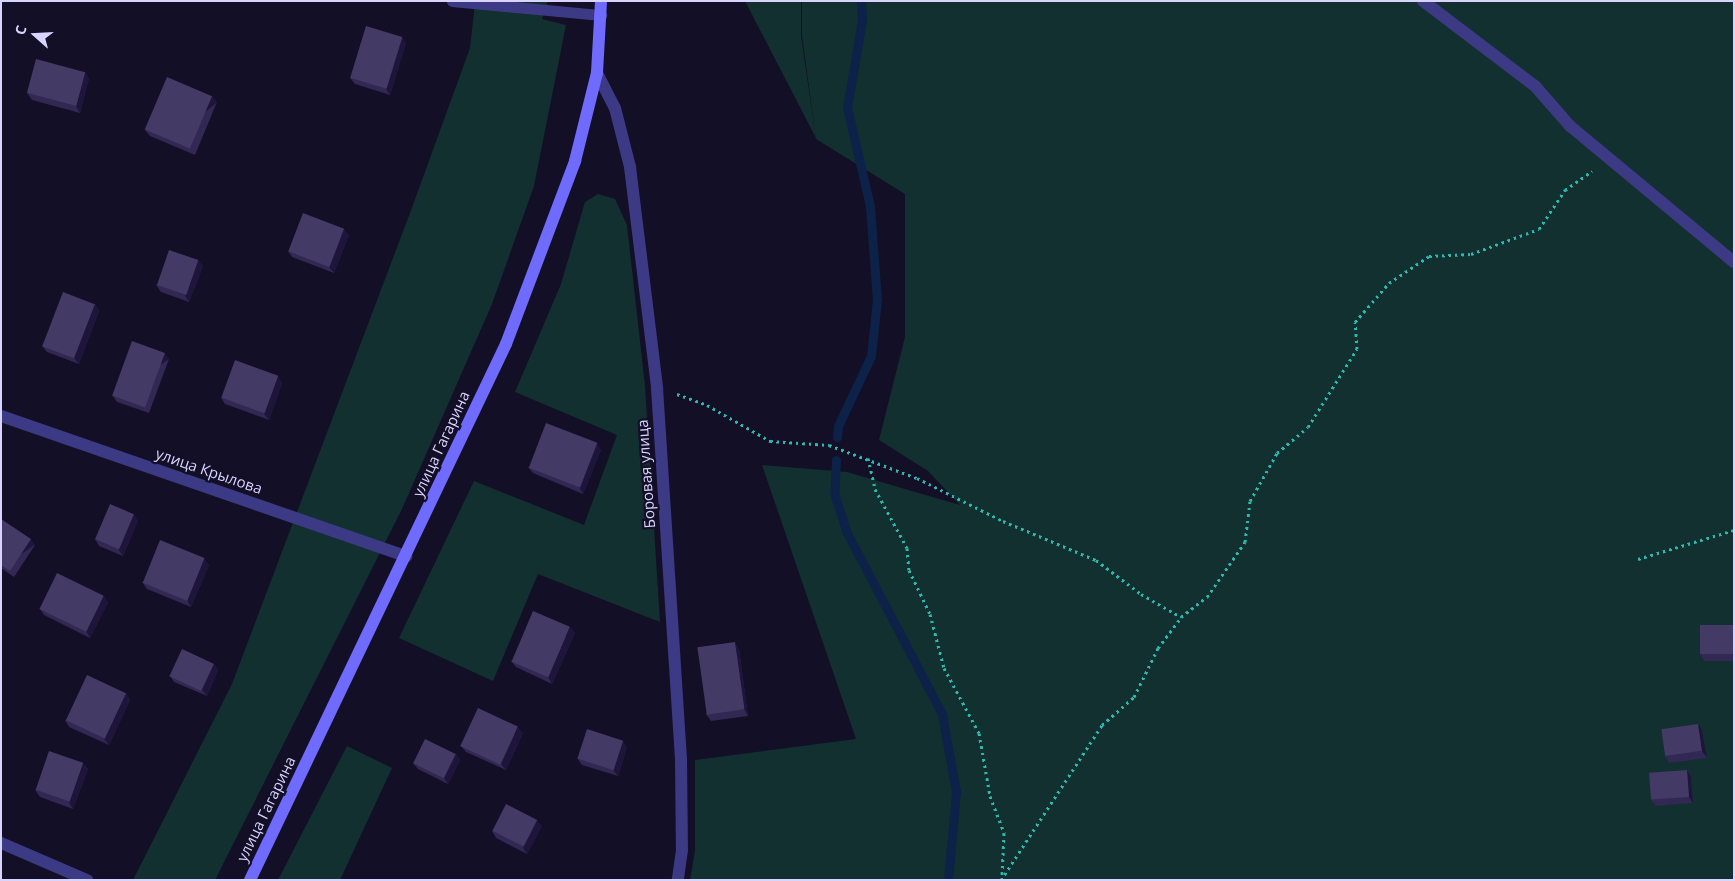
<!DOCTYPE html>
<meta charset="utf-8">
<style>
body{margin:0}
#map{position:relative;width:1735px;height:881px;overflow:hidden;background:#130f26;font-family:"Open Sans",sans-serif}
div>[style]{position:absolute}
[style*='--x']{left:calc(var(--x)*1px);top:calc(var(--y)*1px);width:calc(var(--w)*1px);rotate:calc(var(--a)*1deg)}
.green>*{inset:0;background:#12302f}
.stream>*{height:9px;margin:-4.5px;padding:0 4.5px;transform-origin:4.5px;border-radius:4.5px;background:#0c2248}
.path>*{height:3px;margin-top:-1.5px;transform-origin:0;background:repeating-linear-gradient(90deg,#2fb8b0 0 2.5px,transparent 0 6.5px)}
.service>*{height:11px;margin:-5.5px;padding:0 5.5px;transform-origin:5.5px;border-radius:5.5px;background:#3d3a85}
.minor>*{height:12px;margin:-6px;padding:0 6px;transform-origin:6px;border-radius:6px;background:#3d3a85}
.secondary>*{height:12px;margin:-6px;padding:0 6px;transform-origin:6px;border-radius:6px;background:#6f6bff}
.wall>*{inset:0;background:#312854}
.shaded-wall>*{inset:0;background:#1d163a;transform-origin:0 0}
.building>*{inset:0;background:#433a66;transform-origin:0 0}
span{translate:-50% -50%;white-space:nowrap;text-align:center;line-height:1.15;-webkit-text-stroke:4.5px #130f26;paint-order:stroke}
.street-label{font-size:15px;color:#d9d4ff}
.frame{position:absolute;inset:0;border:2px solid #d9d4ff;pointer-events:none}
.north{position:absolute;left:10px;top:10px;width:50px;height:50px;-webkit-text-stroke:4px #130f26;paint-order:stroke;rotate:289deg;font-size:14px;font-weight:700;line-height:20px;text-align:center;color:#d9d4ff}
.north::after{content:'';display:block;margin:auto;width:18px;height:22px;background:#d9d4ff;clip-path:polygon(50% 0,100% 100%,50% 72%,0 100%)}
</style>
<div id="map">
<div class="green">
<div style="clip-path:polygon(463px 1px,548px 1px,542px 19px,566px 25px,534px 186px,492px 304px,402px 509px,215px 880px,133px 880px,232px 684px,410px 213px,470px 48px,475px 3px)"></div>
<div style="clip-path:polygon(745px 1px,801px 1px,801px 36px,816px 138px)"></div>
<div style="clip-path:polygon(802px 1px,1734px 1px,1734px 880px,690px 880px,695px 850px,695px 760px,856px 739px,762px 465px,847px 472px,960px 505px,928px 471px,879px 440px,905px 337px,905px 194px,816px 139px,802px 36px)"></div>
<div style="clip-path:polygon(598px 194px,615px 199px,627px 225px,645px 386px,660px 622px,538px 574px,493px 681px,399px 638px,474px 481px,584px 525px,617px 435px,515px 392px,561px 284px,585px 202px)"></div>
<div style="clip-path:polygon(347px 746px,392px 768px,340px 880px,278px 880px)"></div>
</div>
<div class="stream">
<div style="--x:837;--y:437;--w:11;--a:-85"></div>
<div style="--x:838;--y:426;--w:77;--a:-64.8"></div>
<div style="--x:871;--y:356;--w:56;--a:-83.9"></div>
<div style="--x:877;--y:300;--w:94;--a:-94.3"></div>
<div style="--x:870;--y:206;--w:102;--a:-103.1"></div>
<div style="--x:847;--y:107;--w:88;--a:-80.2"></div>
<div style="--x:862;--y:20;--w:19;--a:-93"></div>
<div style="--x:836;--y:460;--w:33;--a:93"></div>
<div style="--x:834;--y:493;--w:40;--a:72"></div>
<div style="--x:846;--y:531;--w:207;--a:62.3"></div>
<div style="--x:942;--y:714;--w:79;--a:79.8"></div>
<div style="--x:956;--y:792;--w:88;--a:95.2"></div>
</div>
<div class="path">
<div style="--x:677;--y:394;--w:32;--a:20"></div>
<div style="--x:707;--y:405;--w:73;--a:29.7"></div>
<div style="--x:770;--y:441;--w:59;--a:3.9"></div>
<div style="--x:829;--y:445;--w:94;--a:20.6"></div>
<div style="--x:917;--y:478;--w:96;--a:26.6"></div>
<div style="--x:1003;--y:521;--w:101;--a:22.8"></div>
<div style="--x:1096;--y:560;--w:56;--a:37.1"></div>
<div style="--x:1141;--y:594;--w:46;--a:29.9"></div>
<div style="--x:868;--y:458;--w:32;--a:77"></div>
<div style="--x:875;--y:489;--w:67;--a:61.5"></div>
<div style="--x:907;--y:548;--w:22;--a:85"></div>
<div style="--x:909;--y:570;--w:49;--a:64.5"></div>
<div style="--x:930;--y:614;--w:56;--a:75.5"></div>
<div style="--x:944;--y:668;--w:74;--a:61.7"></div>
<div style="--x:979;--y:733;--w:64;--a:80.1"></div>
<div style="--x:990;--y:796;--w:40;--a:69"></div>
<div style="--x:1004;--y:833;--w:43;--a:92.7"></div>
<div style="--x:1638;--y:559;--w:100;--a:-16.8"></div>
<div style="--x:1001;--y:880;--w:185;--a:-56.9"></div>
<div style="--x:1102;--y:725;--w:43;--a:-41.2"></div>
<div style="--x:1134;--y:697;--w:55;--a:-63.9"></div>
<div style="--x:1158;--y:648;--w:39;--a:-53"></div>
<div style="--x:1181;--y:617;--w:33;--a:-38"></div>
<div style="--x:1207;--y:597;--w:67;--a:-55.4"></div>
<div style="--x:1245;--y:542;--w:41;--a:-83"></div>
<div style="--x:1250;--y:501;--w:55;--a:-60.6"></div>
<div style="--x:1277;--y:453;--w:40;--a:-40"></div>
<div style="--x:1308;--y:427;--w:92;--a:-57.9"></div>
<div style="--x:1357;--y:349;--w:27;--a:-94"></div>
<div style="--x:1355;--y:322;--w:52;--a:-48.9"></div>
<div style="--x:1389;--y:283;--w:48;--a:-34"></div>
<div style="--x:1429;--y:256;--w:42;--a:-2.7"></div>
<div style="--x:1471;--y:254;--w:72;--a:-20.2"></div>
<div style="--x:1539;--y:229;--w:47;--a:-56.3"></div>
<div style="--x:1565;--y:190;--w:33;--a:-35"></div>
</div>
<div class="service">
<div style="--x:452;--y:1;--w:150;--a:5.4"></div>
</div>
<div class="minor">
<div style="--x:1423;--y:1;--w:141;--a:37.2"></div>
<div style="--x:1535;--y:86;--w:53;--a:48.8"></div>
<div style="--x:1570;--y:126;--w:213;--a:39.7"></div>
<div style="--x:597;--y:73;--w:39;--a:63"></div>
<div style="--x:615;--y:108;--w:61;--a:75.7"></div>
<div style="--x:630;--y:167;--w:223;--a:83"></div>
<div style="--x:657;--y:388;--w:372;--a:86.3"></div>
<div style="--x:681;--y:759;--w:91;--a:89.4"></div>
<div style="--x:682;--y:850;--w:30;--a:98"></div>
<div style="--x:1;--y:416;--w:429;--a:19.1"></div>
<div style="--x:1;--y:843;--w:94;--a:23.3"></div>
</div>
<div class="secondary">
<div style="--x:250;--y:880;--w:594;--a:-64.47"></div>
<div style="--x:506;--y:344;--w:196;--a:-69.3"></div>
<div style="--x:575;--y:161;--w:91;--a:-76"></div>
<div style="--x:597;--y:73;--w:72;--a:-86.8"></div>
</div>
<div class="wall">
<div style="clip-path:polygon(406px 43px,390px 95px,355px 84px,350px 78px)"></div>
<div style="clip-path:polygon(89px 78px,80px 113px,32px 100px,27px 93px)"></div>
<div style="clip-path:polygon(217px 102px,195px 155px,150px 136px,145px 130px)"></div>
<div style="clip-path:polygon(349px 235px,334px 273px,292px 257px,288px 251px)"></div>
<div style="clip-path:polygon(198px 260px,203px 266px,189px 302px,161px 292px,156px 285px)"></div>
<div style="clip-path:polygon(95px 304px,99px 311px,79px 364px,47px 352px,42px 346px)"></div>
<div style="clip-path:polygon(169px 359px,149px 413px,117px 402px,112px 395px)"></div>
<div style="clip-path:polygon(282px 383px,269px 420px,225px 404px,221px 398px)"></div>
<div style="clip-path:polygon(601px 450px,583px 494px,533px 473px,528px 467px)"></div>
<div style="clip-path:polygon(1px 519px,35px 545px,14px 577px,1px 568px)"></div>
<div style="clip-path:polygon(138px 521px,123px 556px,99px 546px,95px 539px)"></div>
<div style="clip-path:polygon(209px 565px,191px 607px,147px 589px,142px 582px)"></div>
<div style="clip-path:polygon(108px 602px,90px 638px,44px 615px,40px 609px)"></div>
<div style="clip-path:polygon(1734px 625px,1734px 661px,1704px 661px,1700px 654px)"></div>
<div style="clip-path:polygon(575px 633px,552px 684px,516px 667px,511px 661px)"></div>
<div style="clip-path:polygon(739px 649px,748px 716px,711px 721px,706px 714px)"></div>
<div style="clip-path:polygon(214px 664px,218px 670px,207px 696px,174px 682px,170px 676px)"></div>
<div style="clip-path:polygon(126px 693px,130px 700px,109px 745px,69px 727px,65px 720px)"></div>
<div style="clip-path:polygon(1702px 730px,1707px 758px,1669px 763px,1665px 757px)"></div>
<div style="clip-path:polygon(523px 733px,506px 770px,466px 752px,461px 746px)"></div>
<div style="clip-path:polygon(627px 747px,618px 776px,582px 765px,577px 758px)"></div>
<div style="clip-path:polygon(456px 754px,460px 760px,448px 784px,418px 769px,413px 763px)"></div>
<div style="clip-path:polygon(83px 763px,88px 769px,73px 809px,40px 797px,35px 790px)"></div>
<div style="clip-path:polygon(1687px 770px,1691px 777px,1693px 803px,1656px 806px,1651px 800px)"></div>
<div style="clip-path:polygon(542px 826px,527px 854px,496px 838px,492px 831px)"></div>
</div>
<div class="shaded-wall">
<div style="clip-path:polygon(402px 37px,406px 43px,390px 95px,386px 89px)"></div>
<div style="clip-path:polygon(85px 72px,89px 78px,80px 113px,76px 106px)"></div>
<div style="left:212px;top:96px;width:8px;height:57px;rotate:50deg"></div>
<div style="clip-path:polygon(344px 229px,349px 235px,334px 273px,329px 267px)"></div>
<div style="clip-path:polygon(198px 260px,203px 266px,189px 302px,185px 296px)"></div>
<div style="clip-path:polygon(95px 304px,99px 311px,79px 364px,74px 358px)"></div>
<div style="left:165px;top:353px;width:7px;height:58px;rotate:56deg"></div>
<div style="clip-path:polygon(278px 376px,282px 383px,269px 420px,264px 414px)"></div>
<div style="clip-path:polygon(597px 443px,601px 450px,583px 494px,579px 487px)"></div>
<div style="clip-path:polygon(134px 514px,138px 521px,123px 556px,118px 549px)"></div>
<div style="left:31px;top:539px;width:7px;height:38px;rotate:56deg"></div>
<div style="clip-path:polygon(204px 558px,209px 565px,191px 607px,187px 600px)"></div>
<div style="clip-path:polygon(104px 596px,108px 602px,90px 638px,86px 631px)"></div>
<div style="clip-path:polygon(570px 627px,575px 633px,552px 684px,548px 677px)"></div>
<div style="clip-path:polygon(735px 642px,739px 649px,748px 716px,744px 709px)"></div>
<div style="clip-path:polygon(214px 664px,218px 670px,207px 696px,202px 690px)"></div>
<div style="clip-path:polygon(126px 693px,130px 700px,109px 745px,104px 739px)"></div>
<div style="clip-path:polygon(1698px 724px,1702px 730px,1707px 758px,1702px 751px)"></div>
<div style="clip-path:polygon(518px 727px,523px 733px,506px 770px,501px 764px)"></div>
<div style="clip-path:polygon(623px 741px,627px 747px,618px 776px,613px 770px)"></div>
<div style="clip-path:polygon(456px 754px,460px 760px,448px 784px,444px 778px)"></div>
<div style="clip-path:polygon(83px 763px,88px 769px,73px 809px,69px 803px)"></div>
<div style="clip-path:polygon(1687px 770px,1691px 777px,1693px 803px,1689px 797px)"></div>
<div style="clip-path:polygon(537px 820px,542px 826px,527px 854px,523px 848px)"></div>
</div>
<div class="building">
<div style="left:366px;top:26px;width:38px;height:54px;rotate:17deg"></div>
<div style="left:36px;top:59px;width:51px;height:35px;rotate:15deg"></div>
<div style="left:167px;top:77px;width:49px;height:57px;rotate:23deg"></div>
<div style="left:303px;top:213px;width:44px;height:41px;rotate:21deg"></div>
<div style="left:169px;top:250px;width:31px;height:37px;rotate:19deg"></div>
<div style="left:63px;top:292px;width:34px;height:58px;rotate:21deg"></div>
<div style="left:132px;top:341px;width:35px;height:58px;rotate:20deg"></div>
<div style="left:235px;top:360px;width:46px;height:40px;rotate:20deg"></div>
<div style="left:546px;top:423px;width:55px;height:48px;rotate:21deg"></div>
<div style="left:110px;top:504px;width:26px;height:38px;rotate:23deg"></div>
<div style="clip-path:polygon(1px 519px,31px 539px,10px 571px,1px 565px)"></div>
<div style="left:160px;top:540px;width:48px;height:46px;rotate:22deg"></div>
<div style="left:57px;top:573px;width:52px;height:40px;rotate:26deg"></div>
<div style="left:533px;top:611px;width:40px;height:55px;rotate:23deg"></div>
<div style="left:1700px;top:625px;width:34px;height:29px"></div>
<div style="left:735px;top:642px;width:68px;height:38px;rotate:82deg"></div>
<div style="left:182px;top:649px;width:35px;height:30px;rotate:25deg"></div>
<div style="left:87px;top:675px;width:43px;height:50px;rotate:25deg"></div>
<div style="left:478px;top:708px;width:44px;height:42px;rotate:25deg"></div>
<div style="left:1698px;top:724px;width:27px;height:37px;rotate:82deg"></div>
<div style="left:587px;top:729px;width:38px;height:31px;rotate:18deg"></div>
<div style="left:425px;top:739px;width:34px;height:27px;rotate:26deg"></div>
<div style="left:49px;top:751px;width:36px;height:41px;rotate:19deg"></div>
<div style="left:1687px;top:770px;width:27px;height:38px;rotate:86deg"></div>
<div style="left:506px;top:804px;width:35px;height:30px;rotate:27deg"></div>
</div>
<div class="street-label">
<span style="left:441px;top:444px;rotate:-65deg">улица Гагарина</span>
<span style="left:209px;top:471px;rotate:19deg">улица Крылова</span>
<span style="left:646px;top:474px;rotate:-94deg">Боровая улица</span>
<span style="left:266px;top:809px;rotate:-64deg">улица Гагарина</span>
</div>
<div class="frame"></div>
<div class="north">С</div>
</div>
